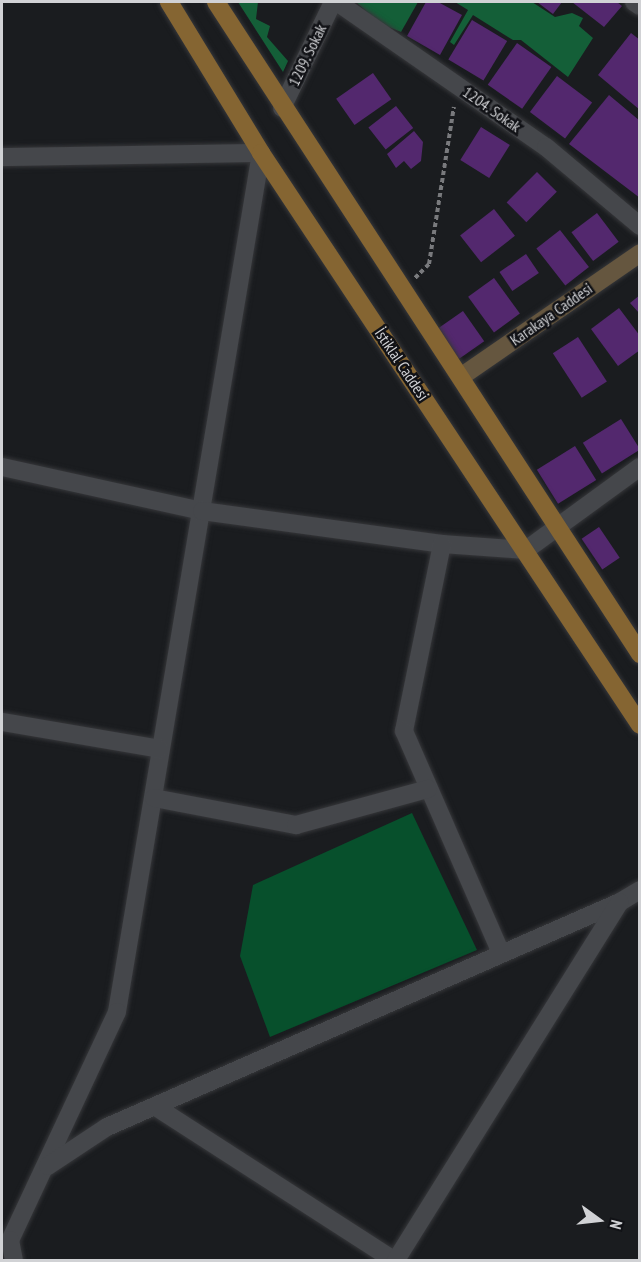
<!DOCTYPE html>
<meta charset="utf-8">
<style>
body{margin:0}
#map{position:relative;width:641px;height:1262px;overflow:hidden;background:#1a1c1f;font-family:"PT Sans Narrow",sans-serif}
div>[style]{position:absolute}
[style*='--x']{left:calc(var(--x)*1px);top:calc(var(--y)*1px);width:calc(var(--w)*1px);rotate:calc(var(--a)*1deg)}
.green>*{inset:0;background:#07502c}
.forest>*{inset:0;background:#145f38}
.building>*{inset:0;background:#53286e;transform-origin:0 0}
.path>*{height:4px;margin-top:-2px;transform-origin:0;background:repeating-linear-gradient(90deg,#797a7d 0 4.5px,transparent 0 7.5px)}
.roads{filter:drop-shadow(0 0 2px #36373a) drop-shadow(0 0 2px #36373a)}
.street>*{height:18px;margin:-9px;padding:0 9px;transform-origin:9px;border-radius:9px;background:#45474b}
.secondary>*{height:18px;margin:-9px;padding:0 9px;transform-origin:9px;border-radius:9px;background:#65563f}
.primary>*{height:18px;margin:-9px;padding:0 9px;transform-origin:9px;border-radius:9px;background:#856532}
span{translate:-50% -50%;white-space:nowrap;text-align:center;line-height:1.15;-webkit-text-stroke:5px #111216;paint-order:stroke}
.street-label{font-size:16px;color:#d1d2d5}
.frame{position:absolute;inset:0;border:3px solid #d1d2d5;pointer-events:none}
.north{position:absolute;left:569px;top:1190px;width:60px;height:60px;-webkit-text-stroke:4px #111216;paint-order:stroke;rotate:105deg;font-size:16px;font-weight:700;line-height:24px;text-align:center;color:#d1d2d5}
.north::after{content:'';display:block;margin:auto;width:21px;height:27px;background:#d1d2d5;clip-path:polygon(50% 0,100% 100%,50% 72%,0 100%)}
</style>
<div id="map">
<div class="green">
<div style="clip-path:polygon(412px 813px,477px 950px,270px 1037px,240px 956px,253px 885px)"></div>
</div>
<div class="forest">
<div style="clip-path:polygon(238px 2px,258px 2px,256px 19px,270px 26px,267px 37px,288px 61px,283px 72px)"></div>
<div style="clip-path:polygon(356px 2px,418px 2px,401px 32px,379px 23px)"></div>
<div style="clip-path:polygon(455px 2px,532px 2px,555px 17px,572px 13px,583px 18px,579px 26px,593px 38px,568px 77px,521px 40px,513px 40px,473px 15px,454px 45px,450px 42px,468px 10px)"></div>
</div>
<div class="building">
<div style="clip-path:polygon(426px 2px,438px 2px,462px 15px,440px 55px,407px 36px)"></div>
<div style="clip-path:polygon(537px 2px,562px 2px,553px 14px)"></div>
<div style="clip-path:polygon(572px 2px,617px 2px,622px 6px,604px 27px)"></div>
<div style="left:472px;top:20px;width:41px;height:46px;rotate:31deg"></div>
<div style="clip-path:polygon(631px 33px,640px 40px,640px 110px,598px 75px)"></div>
<div style="left:517px;top:43px;width:42px;height:51px;rotate:35deg"></div>
<div style="left:373px;top:73px;width:32px;height:45px;rotate:55deg"></div>
<div style="left:557px;top:76px;width:44px;height:45px;rotate:37deg"></div>
<div style="clip-path:polygon(609px 95px,640px 121px,640px 198px,569px 144px)"></div>
<div style="left:396px;top:106px;width:28px;height:35px;rotate:52deg"></div>
<div style="left:481px;top:127px;width:34px;height:39px;rotate:32deg"></div>
<div style="clip-path:polygon(414px 131px,423px 142px,421px 161px,411px 169px,404px 161px,396px 168px,387px 154px)"></div>
<div style="left:537px;top:172px;width:28px;height:43px;rotate:45deg"></div>
<div style="left:494px;top:209px;width:34px;height:43px;rotate:52deg"></div>
<div style="left:597px;top:213px;width:36px;height:32px;rotate:53deg"></div>
<div style="left:560px;top:230px;width:47px;height:30px;rotate:52deg"></div>
<div style="left:526px;top:254px;width:23px;height:32px;rotate:56deg"></div>
<div style="left:494px;top:278px;width:44px;height:32px;rotate:54deg"></div>
<div style="clip-path:polygon(640px 295px,640px 314px,630px 303px)"></div>
<div style="clip-path:polygon(619px 308px,640px 336px,640px 350px,618px 366px,591px 329px)"></div>
<div style="left:463px;top:311px;width:37px;height:31px;rotate:55deg"></div>
<div style="left:578px;top:337px;width:53px;height:30px;rotate:57deg"></div>
<div style="left:621px;top:419px;width:36px;height:45px;rotate:58deg"></div>
<div style="left:575px;top:446px;width:40px;height:45px;rotate:58deg"></div>
<div style="left:599px;top:527px;width:37px;height:21px;rotate:56deg"></div>
</div>
<div class="path">
<div style="--x:415;--y:278;--w:20;--a:-45"></div>
<div style="--x:429;--y:264;--w:159;--a:-81"></div>
</div>
<div class="roads">
<div class="street">
<div style="--x:337;--y:2;--w:254;--a:34.8"></div>
<div style="--x:546;--y:147;--w:123;--a:40"></div>
<div style="--x:634;--y:2;--w:7;--a:34"></div>
<div style="--x:282;--y:108;--w:118;--a:-64.3"></div>
<div style="--x:2;--y:157;--w:259;--a:-0.9"></div>
<div style="--x:261;--y:153;--w:871;--a:99.52"></div>
<div style="--x:117;--y:1012;--w:252;--a:115.1"></div>
<div style="--x:10;--y:1240;--w:20;--a:79"></div>
<div style="--x:2;--y:467;--w:205;--a:12.4"></div>
<div style="--x:202;--y:511;--w:242;--a:7.8"></div>
<div style="--x:442;--y:544;--w:84;--a:4.1"></div>
<div style="--x:526;--y:550;--w:141;--a:-36.1"></div>
<div style="--x:442;--y:544;--w:191;--a:101.5"></div>
<div style="--x:404;--y:731;--w:242;--a:66.4"></div>
<div style="--x:2;--y:722;--w:160;--a:9.7"></div>
<div style="--x:154;--y:798;--w:145;--a:10.8"></div>
<div style="--x:296;--y:825;--w:137;--a:-15.3"></div>
<div style="--x:156;--y:1107;--w:282;--a:32.8"></div>
<div style="--x:48;--y:1166;--w:71;--a:-33.5"></div>
<div style="--x:107;--y:1127;--w:560;--a:-23.68"></div>
<div style="--x:620;--y:902;--w:23;--a:-31"></div>
<div style="--x:396;--y:1260;--w:422;--a:-58"></div>
</div>
<div class="secondary">
<div style="--x:462;--y:376;--w:216;--a:-34.6"></div>
</div>
<div class="primary">
<div style="--x:169;--y:2;--w:177;--a:58.6"></div>
<div style="--x:261;--y:153;--w:686;--a:56.47"></div>
<div style="--x:216;--y:2;--w:778;--a:56.96"></div>
</div>
</div>
<div class="street-label">
<span style="left:307px;top:55px;rotate:-64deg">1209. Sokak</span>
<span style="left:492px;top:109px;rotate:35deg">1204. Sokak</span>
<span style="left:551px;top:314px;rotate:-35deg">Karakaya Caddesi</span>
<span style="left:402px;top:364px;rotate:56deg">İstiklal Caddesi</span>
</div>
<div class="frame"></div>
<div class="north">N</div>
</div>
